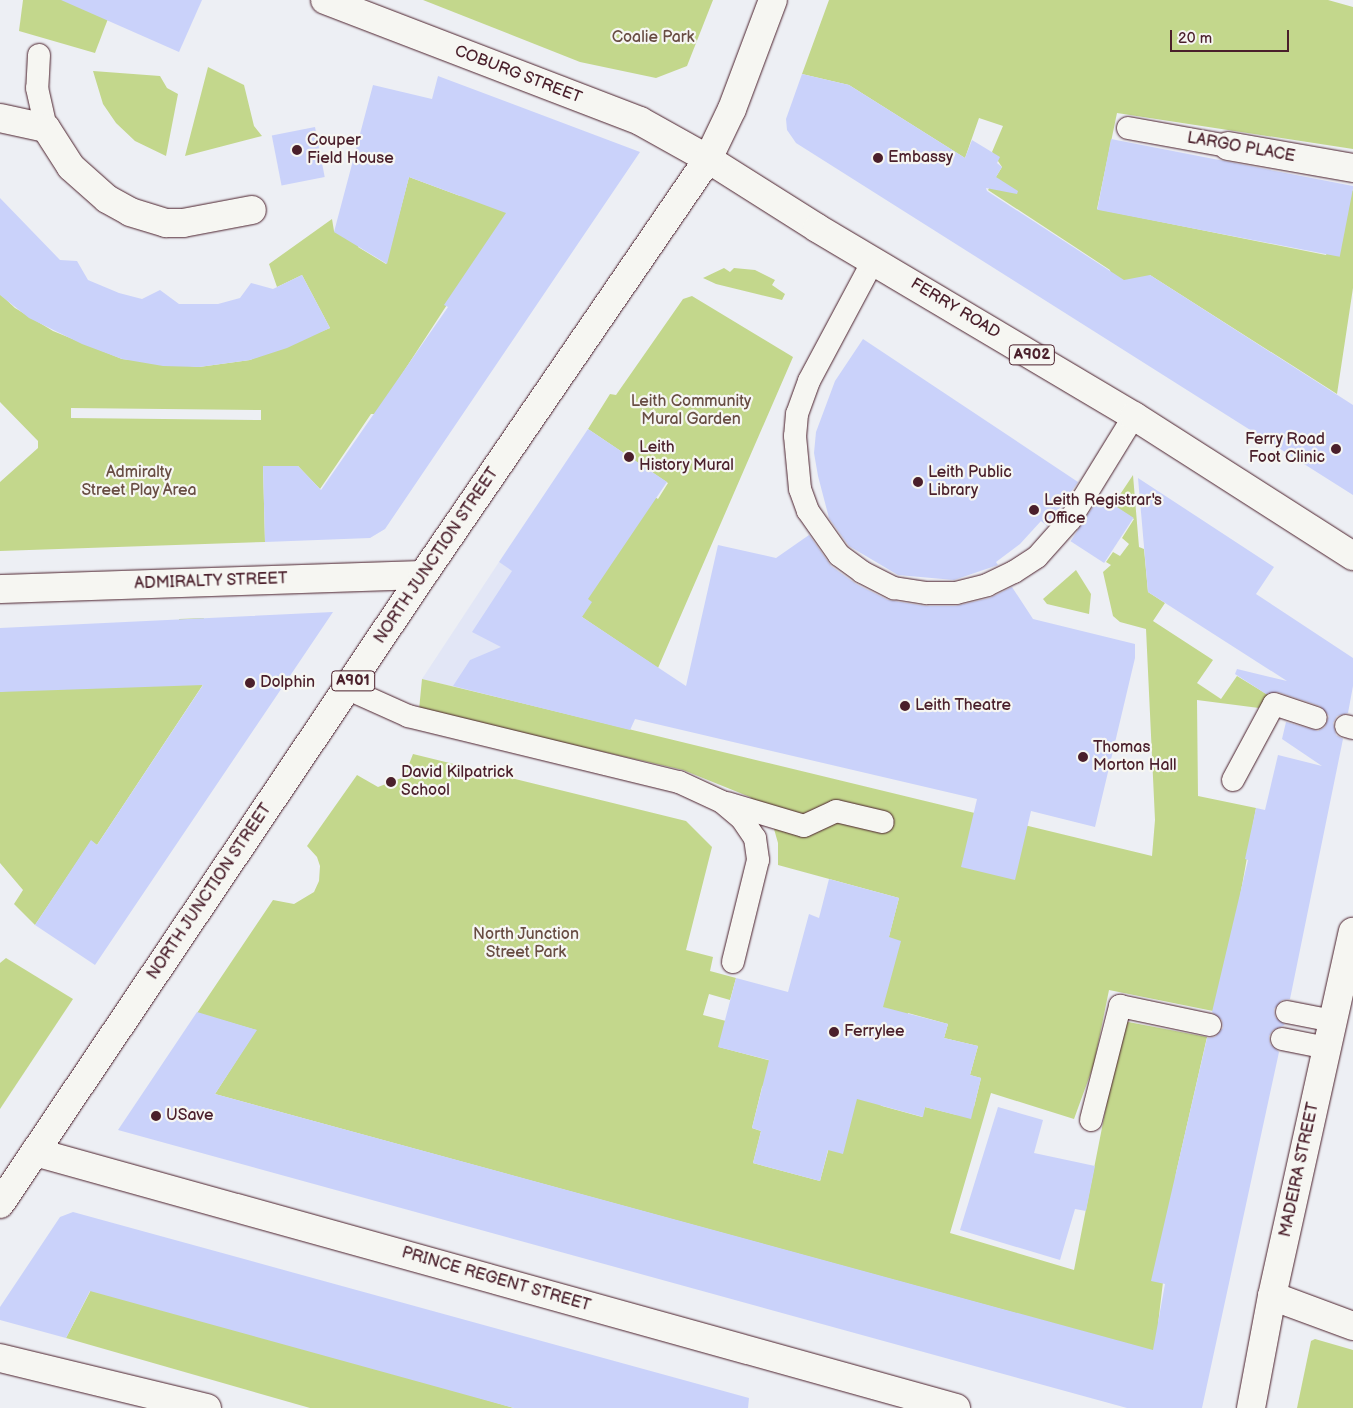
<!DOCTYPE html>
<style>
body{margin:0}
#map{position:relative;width:1353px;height:1408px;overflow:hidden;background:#edeff4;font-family:"Balsamiq Sans",sans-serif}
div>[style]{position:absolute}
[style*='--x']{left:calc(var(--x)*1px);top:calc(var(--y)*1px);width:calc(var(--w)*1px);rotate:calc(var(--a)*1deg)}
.built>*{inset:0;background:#e2e6f6}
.green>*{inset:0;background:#c3d78c}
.building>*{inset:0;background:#cad2fa;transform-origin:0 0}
.roads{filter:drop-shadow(0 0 1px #4a1f2b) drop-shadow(0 0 1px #4a1f2b)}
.service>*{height:22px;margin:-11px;padding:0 11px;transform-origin:11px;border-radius:11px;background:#f6f6f2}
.minor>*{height:28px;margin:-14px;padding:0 14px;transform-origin:14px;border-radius:14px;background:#f6f6f2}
.primary>*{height:28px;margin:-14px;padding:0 14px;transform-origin:14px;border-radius:14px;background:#f6f6f2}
.dots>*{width:14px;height:14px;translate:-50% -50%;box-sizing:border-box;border:2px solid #f6f6f2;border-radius:50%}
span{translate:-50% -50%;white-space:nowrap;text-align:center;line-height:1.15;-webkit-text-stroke:4.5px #f6f6f2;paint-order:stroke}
.shield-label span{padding:1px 4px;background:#f6f6f2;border:1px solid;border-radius:4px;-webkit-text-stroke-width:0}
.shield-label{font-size:15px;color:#4a1f2b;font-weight:700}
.park-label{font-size:16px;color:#684d43}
.street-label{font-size:16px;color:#4a1f2b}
.poi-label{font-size:16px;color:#4a1f2b}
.left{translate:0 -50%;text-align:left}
.right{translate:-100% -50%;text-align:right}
.scale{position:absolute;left:1170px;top:30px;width:119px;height:22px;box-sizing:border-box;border:2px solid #4a1f2b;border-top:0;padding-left:6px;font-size:15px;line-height:18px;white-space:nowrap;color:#4a1f2b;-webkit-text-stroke:4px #f6f6f2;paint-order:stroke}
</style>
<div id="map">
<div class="built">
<div style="clip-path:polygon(499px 562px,658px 668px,630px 730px,422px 679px)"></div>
</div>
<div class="green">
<div style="clip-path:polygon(23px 0,76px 0,109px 16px,95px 53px,19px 31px)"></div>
<div style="clip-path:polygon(423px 0,713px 0,687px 66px,656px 78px,580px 62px)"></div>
<div style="clip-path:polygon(829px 0,1328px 0,1353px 7px,1353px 149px,1117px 113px,1097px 209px,1326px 255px,1353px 189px,1353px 288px,1337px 394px,1150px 275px,1123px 336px,1110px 270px,988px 190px,1002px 167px,992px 152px,1003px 126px,979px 118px,965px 158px,849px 85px,802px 74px)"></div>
<div style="clip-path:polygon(208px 67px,244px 85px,254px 126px,262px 136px,185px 156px)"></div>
<div style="clip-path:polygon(93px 71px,160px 76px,167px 88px,178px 94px,166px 156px,135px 141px,116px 123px,103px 104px)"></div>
<div style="clip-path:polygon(evenodd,409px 177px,460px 196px,521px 191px,376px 414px,371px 414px,320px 489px,298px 466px,263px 466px,265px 542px,0 551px,0 482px,38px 448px,38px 441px,0 402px,0 294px,15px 308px,53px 331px,122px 359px,199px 367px,250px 360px,330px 328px,302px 275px,277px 287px,269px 264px,332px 219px,334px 231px,360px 236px,358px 247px,386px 264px,409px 177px,71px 408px,261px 410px,261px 420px,71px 418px,71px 408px)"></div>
<div style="clip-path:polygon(724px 268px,730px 272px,734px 268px,755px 270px,775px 280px,772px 285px,785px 294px,782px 300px,716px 284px,703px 278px)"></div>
<div style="clip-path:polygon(692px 296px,793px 357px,658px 668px,582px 617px,576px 591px,644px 490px,658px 499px,668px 483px,588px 429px,610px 394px,616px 395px,683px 299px)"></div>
<div style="clip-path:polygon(1133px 475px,1139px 547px,1144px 549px,1148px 592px,1165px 603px,1153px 621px,1213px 660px,1197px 683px,1221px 699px,1237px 676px,1268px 695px,1259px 708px,1197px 700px,1198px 796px,1256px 808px,1237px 913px,1213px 1011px,1109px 990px,1094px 1064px,1074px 1119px,991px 1093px,950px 1233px,1074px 1270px,1123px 1021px,1207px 1037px,1176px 1173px,1158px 1324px,1169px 1337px,1161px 1353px,215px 1094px,256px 1030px,197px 1013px,273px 900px,294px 904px,314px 892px,319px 881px,320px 866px,317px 857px,307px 846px,357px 775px,378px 787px,404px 777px,413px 754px,686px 821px,712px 847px,686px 950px,713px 957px,710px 971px,736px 978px,730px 1000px,709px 994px,703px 1015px,726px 1021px,719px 1047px,779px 1063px,762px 1087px,752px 1128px,761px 1131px,753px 1163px,820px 1181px,846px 1084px,882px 1106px,922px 1117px,925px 1107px,957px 1115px,974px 1107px,981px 1078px,970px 1075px,978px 1046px,944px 1038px,948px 1024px,908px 1013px,905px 1025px,872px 1001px,899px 898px,778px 865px,778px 843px,772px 822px,750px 797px,683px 770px,419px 710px,422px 679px,1152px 856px,1155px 820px,1146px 629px,1120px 622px,1113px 616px,1103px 572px,1111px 565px,1106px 562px,1113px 552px,1120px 556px,1129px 544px,1122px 538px,1134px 519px,1113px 505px)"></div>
<div style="clip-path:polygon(1076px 570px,1091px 594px,1089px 614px,1047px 604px,1043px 599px)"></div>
<div style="clip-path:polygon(204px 618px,208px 677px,97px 845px,91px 841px,35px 925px,14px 904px,23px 890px,0 863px,0 692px,179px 656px,179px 619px)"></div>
<div style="clip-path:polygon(6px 958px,73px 999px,0 1109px,0 963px)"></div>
<div style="clip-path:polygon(93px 1286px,514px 1408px,310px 1408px,66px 1338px)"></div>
<div style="clip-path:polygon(1315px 1339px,1353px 1350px,1353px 1408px,1297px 1408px,1311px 1341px)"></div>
</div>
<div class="building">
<div style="clip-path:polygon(61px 0,202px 0,179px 52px)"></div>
<div style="clip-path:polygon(802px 74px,849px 85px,965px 158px,972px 140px,1000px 157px,997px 163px,1002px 167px,996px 177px,1018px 191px,1017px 194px,986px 188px,987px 191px,1124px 280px,1150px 275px,1353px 405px,1353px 495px,796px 143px,787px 130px,786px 119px)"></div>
<div style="clip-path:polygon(438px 76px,640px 152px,385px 529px,370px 538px,265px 542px,263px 466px,298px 466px,321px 490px,448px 307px,444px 305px,506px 213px,409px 177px,387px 264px,334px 232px,373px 85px,432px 99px)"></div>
<div style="left:315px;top:127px;width:51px;height:44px;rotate:79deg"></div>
<div style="left:1111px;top:139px;width:247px;height:72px;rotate:11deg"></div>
<div style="clip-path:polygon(0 198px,60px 260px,77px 261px,88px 280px,119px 293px,142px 299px,160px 290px,179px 304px,218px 304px,240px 298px,251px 283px,273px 289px,302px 275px,330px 328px,287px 348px,250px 360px,199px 367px,163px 366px,122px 359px,82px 344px,29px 318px,0 295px)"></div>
<div style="clip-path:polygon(863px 339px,1078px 482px,1047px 526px,1041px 521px,1020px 544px,996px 562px,998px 565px,954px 580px,898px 575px,849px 546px,829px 518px,818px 476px,814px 453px,816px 432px,835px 381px)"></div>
<div style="clip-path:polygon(588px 429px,667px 482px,588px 599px,592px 602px,582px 617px,686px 686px,718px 545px,776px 558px,809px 535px,831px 566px,856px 584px,888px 600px,925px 606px,956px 606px,990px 598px,1012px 587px,1033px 619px,1135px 644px,1135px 658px,1095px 827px,1031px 811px,1015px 880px,961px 867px,977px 799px,635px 719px,630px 730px,453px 686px,470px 660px,501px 647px,472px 632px,512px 571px,499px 562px)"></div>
<div style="clip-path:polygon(1138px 478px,1274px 567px,1256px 594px,1353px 658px,1353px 686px,1348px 713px,1337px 716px,1333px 723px,1336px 735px,1343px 739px,1290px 999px,1282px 1000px,1274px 1009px,1275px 1017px,1285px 1025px,1273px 1030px,1269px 1036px,1270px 1044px,1279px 1052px,1202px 1408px,1127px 1408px,118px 1130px,197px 1012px,257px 1030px,215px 1094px,1153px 1350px,1165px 1284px,1151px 1281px,1207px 1038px,1215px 1037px,1223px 1028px,1222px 1020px,1212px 1012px,1248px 860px,1245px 859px,1256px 808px,1265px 810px,1278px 755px,1322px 766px,1282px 739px,1286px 722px,1318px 731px,1325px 727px,1329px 716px,1320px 706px,1278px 692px,1266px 694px,1235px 674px,1237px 669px,1287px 681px,1148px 592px)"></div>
<div style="left:1100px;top:496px;width:40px;height:54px;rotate:33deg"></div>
<div style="clip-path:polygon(333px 612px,95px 965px,35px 925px,91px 840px,97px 845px,203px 685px,0 692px,0 628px)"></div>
<div style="clip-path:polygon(829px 879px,899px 898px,889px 937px,901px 941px,883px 1007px,948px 1024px,944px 1038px,978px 1046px,970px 1075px,981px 1078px,971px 1119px,925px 1107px,923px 1117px,857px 1099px,843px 1154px,828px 1150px,820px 1181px,753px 1163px,761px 1131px,752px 1128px,769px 1060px,718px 1047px,736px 978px,788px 992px,809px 914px,819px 918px)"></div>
<div style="clip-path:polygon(998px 1107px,1043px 1120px,1034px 1153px,1095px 1166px,1086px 1211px,1075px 1209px,1060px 1260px,960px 1230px)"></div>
<div style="clip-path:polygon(73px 1212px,749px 1398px,748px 1408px,514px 1408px,90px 1291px,66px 1338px,0 1320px,0 1307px,60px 1217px)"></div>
</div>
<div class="roads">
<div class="service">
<div style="--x:39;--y:55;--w:33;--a:93"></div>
<div style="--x:37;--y:88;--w:41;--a:77.3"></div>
<div style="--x:1128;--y:128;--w:102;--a:10.2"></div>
<div style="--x:873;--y:261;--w:136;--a:118.1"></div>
<div style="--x:809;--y:381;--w:35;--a:110"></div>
<div style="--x:797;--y:414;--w:22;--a:95"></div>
<div style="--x:795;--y:436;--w:53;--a:84.6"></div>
<div style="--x:800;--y:489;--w:23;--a:70"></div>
<div style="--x:808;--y:511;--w:54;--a:54.8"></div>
<div style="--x:839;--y:555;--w:29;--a:36"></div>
<div style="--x:862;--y:572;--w:36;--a:27"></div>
<div style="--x:894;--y:588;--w:33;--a:9"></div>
<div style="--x:927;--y:593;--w:29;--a:0"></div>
<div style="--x:956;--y:593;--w:32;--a:-14"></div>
<div style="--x:987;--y:585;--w:30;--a:-26"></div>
<div style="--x:1014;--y:572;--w:27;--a:-33"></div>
<div style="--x:1037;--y:557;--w:50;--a:-48.3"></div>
<div style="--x:1070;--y:520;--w:122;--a:-58.4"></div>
<div style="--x:348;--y:689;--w:66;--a:24.2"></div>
<div style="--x:408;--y:716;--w:279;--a:13.7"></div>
<div style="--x:679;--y:782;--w:47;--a:24.9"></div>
<div style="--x:722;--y:802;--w:26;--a:40"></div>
<div style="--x:742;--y:819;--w:23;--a:56"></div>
<div style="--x:755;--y:838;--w:22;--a:82"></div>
<div style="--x:758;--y:860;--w:105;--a:103.8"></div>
<div style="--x:1346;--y:726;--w:7;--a:16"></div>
<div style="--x:1233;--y:780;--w:86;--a:-61.7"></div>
<div style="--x:1274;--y:704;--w:44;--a:18.4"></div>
<div style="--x:727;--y:803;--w:80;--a:16.6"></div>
<div style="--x:804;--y:826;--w:35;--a:-25"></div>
<div style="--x:836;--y:811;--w:48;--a:13.2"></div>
<div style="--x:1287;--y:1012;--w:47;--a:11.1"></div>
<div style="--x:1282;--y:1039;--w:46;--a:11.3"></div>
<div style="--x:1091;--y:1120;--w:118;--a:-75.7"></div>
<div style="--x:1120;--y:1006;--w:92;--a:11.9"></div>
</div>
<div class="minor">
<div style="--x:325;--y:0;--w:337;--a:21"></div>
<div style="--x:640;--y:121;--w:78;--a:29.2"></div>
<div style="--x:0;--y:118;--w:47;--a:12.3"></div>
<div style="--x:46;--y:128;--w:46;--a:57.3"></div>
<div style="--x:71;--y:167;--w:48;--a:41.6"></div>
<div style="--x:107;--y:199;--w:26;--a:29"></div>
<div style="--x:130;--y:212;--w:38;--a:17"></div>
<div style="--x:166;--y:223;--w:17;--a:0"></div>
<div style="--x:183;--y:223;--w:70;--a:-10.7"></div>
<div style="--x:1228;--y:146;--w:127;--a:10"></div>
<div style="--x:0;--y:589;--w:423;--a:-1.9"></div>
<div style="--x:35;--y:1152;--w:956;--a:15.53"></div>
<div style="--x:1272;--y:1296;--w:86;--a:20.3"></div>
<div style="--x:0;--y:1358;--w:213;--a:13.6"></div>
<div style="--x:1251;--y:1408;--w:114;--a:-79.4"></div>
<div style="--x:1272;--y:1296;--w:373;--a:-77.5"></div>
</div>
<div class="primary">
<div style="--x:708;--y:159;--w:129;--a:32.3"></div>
<div style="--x:817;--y:228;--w:369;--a:30.7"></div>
<div style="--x:1134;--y:416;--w:260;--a:32.6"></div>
<div style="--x:0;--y:1204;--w:758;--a:-56.08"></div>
<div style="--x:423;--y:575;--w:504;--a:-55.59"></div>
<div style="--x:708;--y:159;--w:55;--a:-64.4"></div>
<div style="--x:732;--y:109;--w:116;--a:-69.4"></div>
</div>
</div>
<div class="dots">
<div style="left:297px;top:150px;background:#4a1f2b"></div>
<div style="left:878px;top:158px;background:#4a1f2b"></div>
<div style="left:1336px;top:449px;background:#4a1f2b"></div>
<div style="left:629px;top:457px;background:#4a1f2b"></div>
<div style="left:918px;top:482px;background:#4a1f2b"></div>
<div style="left:1034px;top:510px;background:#4a1f2b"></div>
<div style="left:250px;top:683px;background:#4a1f2b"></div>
<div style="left:905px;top:706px;background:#4a1f2b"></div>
<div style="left:1083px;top:757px;background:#4a1f2b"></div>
<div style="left:391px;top:782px;background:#4a1f2b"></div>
<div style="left:834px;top:1032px;background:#4a1f2b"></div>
<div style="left:156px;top:1116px;background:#4a1f2b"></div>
</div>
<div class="shield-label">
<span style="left:1032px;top:355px">A902</span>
<span style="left:353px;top:681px">A901</span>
</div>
<div class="park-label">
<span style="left:653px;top:38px">Coalie Park</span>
<span style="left:691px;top:411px">Leith Community<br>Mural Garden</span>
<span style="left:139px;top:482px">Admiralty<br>Street Play Area</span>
<span style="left:526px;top:944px">North Junction<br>Street Park</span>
</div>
<div class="street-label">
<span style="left:518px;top:75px;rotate:21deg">COBURG STREET</span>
<span style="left:1241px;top:148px;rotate:10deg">LARGO PLACE</span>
<span style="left:955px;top:309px;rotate:31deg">FERRY ROAD</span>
<span style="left:437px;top:556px;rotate:-56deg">NORTH JUNCTION STREET</span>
<span style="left:211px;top:582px;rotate:-2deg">ADMIRALTY STREET</span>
<span style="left:210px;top:892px;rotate:-56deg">NORTH JUNCTION STREET</span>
<span style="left:1300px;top:1170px;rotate:-78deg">MADEIRA STREET</span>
<span style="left:496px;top:1280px;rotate:16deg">PRINCE REGENT STREET</span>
</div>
<div class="poi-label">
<span class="left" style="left:307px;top:150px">Couper<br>Field House</span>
<span class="left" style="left:888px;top:158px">Embassy</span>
<span class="right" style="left:1325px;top:449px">Ferry Road<br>Foot Clinic</span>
<span class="left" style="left:639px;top:457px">Leith<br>History Mural</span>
<span class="left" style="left:928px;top:482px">Leith Public<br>Library</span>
<span class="left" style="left:1044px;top:510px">Leith Registrar's<br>Office</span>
<span class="left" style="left:260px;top:683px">Dolphin</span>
<span class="left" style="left:915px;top:706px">Leith Theatre</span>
<span class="left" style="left:1093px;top:757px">Thomas<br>Morton Hall</span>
<span class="left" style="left:401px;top:782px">David Kilpatrick<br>School</span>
<span class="left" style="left:844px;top:1032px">Ferrylee</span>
<span class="left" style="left:166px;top:1116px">USave</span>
</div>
<div class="scale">20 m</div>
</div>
